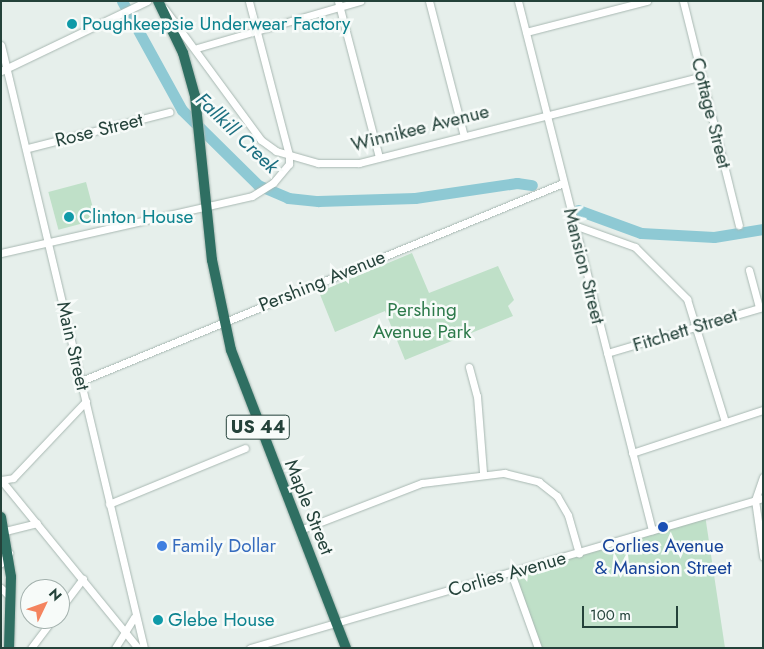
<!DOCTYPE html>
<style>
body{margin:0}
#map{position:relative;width:764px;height:649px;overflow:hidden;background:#e6efeb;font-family:Jost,sans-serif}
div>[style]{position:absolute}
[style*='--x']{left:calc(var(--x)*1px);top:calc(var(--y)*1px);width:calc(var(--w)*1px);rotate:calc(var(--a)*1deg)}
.green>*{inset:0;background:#bfe0c8;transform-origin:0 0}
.river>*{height:11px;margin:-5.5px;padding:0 5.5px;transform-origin:5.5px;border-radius:5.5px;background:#8ec9d4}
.roads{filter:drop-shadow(0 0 1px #a8b8b2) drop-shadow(0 0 1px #a8b8b2)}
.minor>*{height:7px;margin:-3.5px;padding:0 3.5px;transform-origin:3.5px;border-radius:3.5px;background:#fff}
.highway>*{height:10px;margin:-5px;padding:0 5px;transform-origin:5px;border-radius:5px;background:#2f6f62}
.dots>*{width:14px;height:14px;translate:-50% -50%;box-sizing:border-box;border:2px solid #f7fbf9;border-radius:50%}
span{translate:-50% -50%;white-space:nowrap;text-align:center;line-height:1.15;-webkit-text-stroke:5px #f7fbf9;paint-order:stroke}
.shield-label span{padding:1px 4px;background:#f7fbf9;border:1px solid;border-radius:4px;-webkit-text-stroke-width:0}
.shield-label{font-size:18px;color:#24423a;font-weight:700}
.culture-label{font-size:19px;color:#0d838f}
.left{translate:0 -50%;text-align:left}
.street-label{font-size:19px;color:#24423a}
.park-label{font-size:19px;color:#2d7a4b}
.shop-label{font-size:19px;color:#366cbe}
.transit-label{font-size:19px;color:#164399}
.water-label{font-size:20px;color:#1c6f80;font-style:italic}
.frame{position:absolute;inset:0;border:2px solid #24423a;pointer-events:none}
.north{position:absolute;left:20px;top:579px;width:50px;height:50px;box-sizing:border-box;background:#f7fbf9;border:1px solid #a3b1ad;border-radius:50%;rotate:48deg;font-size:14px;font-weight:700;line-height:20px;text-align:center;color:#24423a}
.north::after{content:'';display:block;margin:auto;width:18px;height:22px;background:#f4845f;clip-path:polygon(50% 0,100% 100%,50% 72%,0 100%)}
.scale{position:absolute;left:582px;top:606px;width:96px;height:22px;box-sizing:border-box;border:2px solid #24423a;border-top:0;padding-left:6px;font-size:15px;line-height:18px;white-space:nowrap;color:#24423a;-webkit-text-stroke:4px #f7fbf9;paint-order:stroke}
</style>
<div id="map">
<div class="green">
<div style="left:86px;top:182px;width:39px;height:39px;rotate:75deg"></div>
<div style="clip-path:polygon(412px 253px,429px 293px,498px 266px,514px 300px,508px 306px,513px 316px,405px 360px,385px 311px,335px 332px,319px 292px)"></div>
<div style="clip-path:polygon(705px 515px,725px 648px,538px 648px,511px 573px)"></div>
</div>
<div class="river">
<div style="--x:122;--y:1;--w:124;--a:61.2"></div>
<div style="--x:182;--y:110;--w:107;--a:44.6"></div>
<div style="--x:258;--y:185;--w:33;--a:23"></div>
<div style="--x:288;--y:198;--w:30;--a:6"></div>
<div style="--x:318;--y:201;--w:97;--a:-1.8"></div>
<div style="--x:415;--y:198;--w:103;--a:-8.4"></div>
<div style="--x:517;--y:183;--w:15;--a:8"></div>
<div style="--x:578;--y:210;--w:67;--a:20.1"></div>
<div style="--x:641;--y:233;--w:73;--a:3.1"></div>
<div style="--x:714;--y:237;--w:50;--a:-9.3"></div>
</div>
<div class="roads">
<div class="minor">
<div style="--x:338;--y:1;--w:161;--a:75.3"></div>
<div style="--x:429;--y:1;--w:139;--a:75.5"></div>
<div style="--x:518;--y:1;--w:546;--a:75.79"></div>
<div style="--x:683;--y:1;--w:231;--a:76"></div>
<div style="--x:164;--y:8;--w:164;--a:53.7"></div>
<div style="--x:261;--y:140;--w:19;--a:36"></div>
<div style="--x:276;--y:151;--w:44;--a:15.9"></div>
<div style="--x:318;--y:163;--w:41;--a:0"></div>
<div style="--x:359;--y:163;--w:354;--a:-14.2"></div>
<div style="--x:526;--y:32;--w:125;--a:-14.4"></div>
<div style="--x:1;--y:45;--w:620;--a:76.66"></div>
<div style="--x:197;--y:48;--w:170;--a:-16.1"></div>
<div style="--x:1;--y:71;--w:162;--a:-25.6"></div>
<div style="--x:28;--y:148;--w:146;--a:-14.3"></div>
<div style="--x:574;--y:225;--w:65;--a:19.8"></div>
<div style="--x:635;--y:247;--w:74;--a:45"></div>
<div style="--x:687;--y:299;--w:129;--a:72.8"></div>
<div style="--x:1;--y:253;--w:257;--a:-12.8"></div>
<div style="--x:252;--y:196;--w:25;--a:-32"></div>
<div style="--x:273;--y:183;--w:25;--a:-50"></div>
<div style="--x:289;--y:164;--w:9;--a:-90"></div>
<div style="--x:289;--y:155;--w:159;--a:-104.6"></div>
<div style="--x:749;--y:270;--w:39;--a:75"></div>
<div style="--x:607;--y:353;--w:163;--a:-16.4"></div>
<div style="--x:469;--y:367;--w:30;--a:75"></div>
<div style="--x:477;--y:396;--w:77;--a:85.5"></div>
<div style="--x:81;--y:381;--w:521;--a:-22.33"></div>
<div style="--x:632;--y:453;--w:138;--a:-18.2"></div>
<div style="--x:763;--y:477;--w:24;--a:109"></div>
<div style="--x:755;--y:500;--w:57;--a:81.9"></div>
<div style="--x:1;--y:480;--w:217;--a:50.8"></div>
<div style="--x:1;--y:480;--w:12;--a:-9"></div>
<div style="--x:13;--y:478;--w:106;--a:-46.5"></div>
<div style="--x:109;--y:504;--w:147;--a:-22.4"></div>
<div style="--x:300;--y:530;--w:131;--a:-21.1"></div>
<div style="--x:422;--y:483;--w:83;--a:-7"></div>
<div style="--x:504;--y:473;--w:36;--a:14"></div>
<div style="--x:539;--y:482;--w:23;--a:38"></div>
<div style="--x:557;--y:496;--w:22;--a:60"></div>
<div style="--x:568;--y:515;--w:40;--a:74"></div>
<div style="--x:1;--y:532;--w:37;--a:-14"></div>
<div style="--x:1;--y:563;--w:13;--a:-51"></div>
<div style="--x:511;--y:573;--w:80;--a:70.2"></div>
<div style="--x:1;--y:588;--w:14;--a:45"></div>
<div style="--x:60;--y:609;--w:38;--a:-53"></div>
<div style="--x:31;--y:648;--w:36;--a:-53"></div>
<div style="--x:115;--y:648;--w:36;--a:-58"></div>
<div style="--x:250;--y:648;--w:534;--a:-16.3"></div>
</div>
<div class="highway">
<div style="--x:158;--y:1;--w:58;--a:64.3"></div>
<div style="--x:183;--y:53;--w:45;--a:74.4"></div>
<div style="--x:195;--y:96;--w:165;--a:84.1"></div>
<div style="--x:212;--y:260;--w:92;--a:78.1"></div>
<div style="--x:231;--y:350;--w:319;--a:68.9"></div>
<div style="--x:1;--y:517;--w:61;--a:80.5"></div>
<div style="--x:11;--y:577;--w:71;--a:91.6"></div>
</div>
</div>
<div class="dots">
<div style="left:72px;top:24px;background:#0f9aa8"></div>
<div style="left:69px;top:217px;background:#0f9aa8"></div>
<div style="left:663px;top:527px;background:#1a4fb4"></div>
<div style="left:162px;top:546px;background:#3f7fe0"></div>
<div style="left:158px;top:620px;background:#0f9aa8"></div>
</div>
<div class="shield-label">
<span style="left:258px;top:427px">US 44</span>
</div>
<div class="culture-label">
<span class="left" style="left:82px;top:24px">Poughkeepsie Underwear Factory</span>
<span class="left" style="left:79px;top:217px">Clinton House</span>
<span class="left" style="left:168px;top:620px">Glebe House</span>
</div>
<div class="street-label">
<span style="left:711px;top:113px;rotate:76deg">Cottage Street</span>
<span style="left:420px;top:128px;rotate:-14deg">Winnikee Avenue</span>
<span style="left:99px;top:130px;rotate:-14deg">Rose Street</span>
<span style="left:584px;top:266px;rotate:76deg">Mansion Street</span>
<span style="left:322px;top:281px;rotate:-22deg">Pershing Avenue</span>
<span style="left:685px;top:330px;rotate:-17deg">Fitchett Street</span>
<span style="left:73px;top:346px;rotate:77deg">Main Street</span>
<span style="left:309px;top:507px;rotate:68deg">Maple Street</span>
<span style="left:507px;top:574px;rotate:-16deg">Corlies Avenue</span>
</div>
<div class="park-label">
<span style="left:422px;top:321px">Pershing<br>Avenue Park</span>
</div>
<div class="shop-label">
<span class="left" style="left:172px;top:546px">Family Dollar</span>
</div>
<div class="transit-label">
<span style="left:663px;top:557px">Corlies Avenue<br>&amp; Mansion Street</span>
</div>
<div class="water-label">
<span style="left:237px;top:133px;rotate:44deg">Fallkill Creek</span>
</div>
<div class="frame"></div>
<div class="north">N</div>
<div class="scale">100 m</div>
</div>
